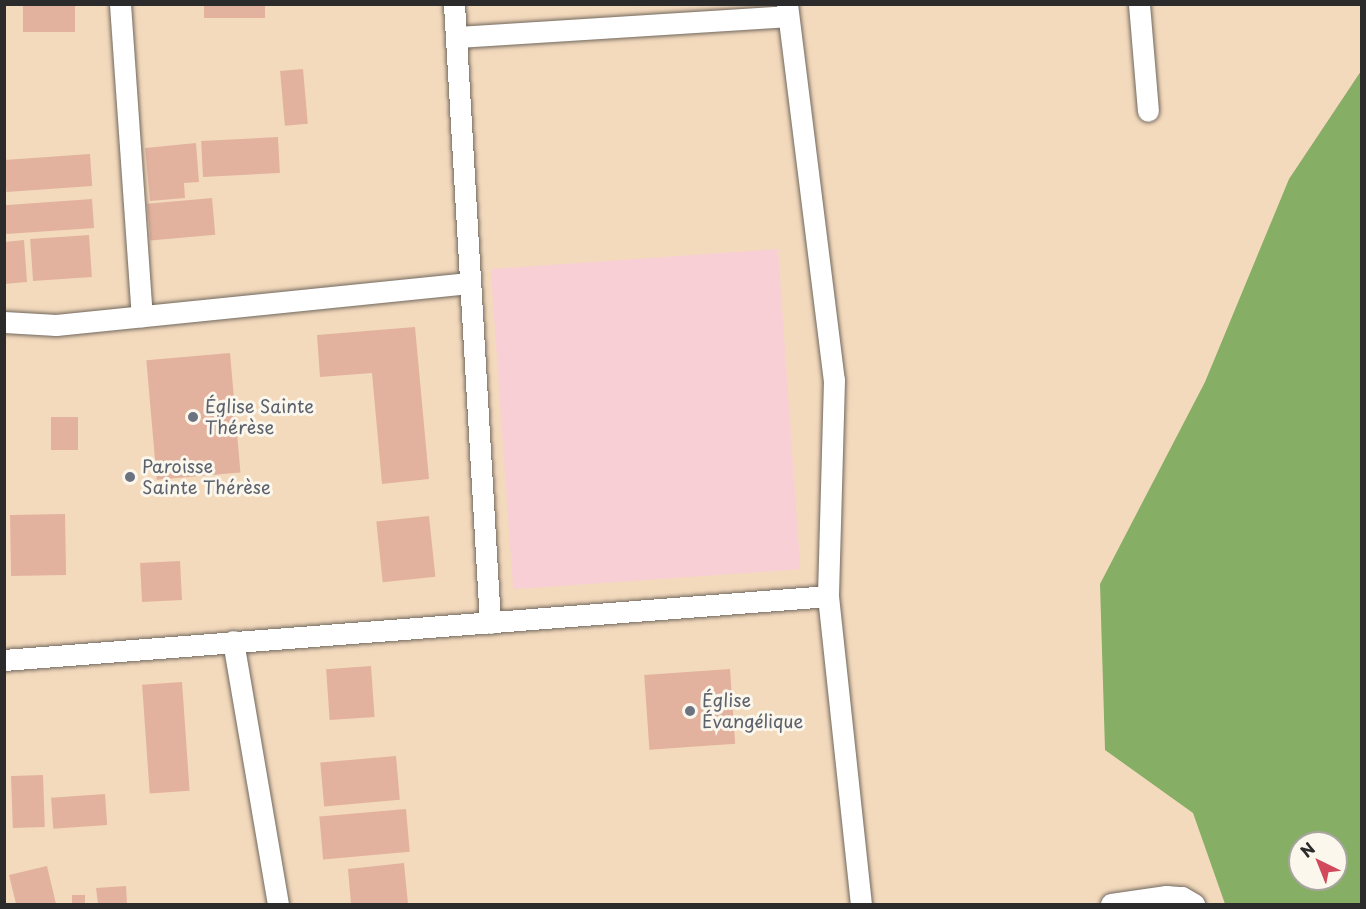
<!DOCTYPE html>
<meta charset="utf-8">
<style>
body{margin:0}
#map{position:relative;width:1366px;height:909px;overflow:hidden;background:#f4dabd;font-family:"Playpen Sans",sans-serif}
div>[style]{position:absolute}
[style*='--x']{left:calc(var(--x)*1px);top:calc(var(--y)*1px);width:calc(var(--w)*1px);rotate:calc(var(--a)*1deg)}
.built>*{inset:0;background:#f7cfd4;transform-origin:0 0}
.forest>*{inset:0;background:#86ae65}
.building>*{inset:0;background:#e2b29e;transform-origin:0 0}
.roads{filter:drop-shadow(0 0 2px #71685e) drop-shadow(0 0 2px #71685e)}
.street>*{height:21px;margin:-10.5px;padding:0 10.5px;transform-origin:10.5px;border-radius:10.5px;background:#fff}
.dots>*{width:16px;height:16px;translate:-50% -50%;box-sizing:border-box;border:3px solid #fbf7ec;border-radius:50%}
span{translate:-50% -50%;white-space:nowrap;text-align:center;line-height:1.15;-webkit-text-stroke:6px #fbf7ec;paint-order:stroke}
.worship-label{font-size:18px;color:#5b616d}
.left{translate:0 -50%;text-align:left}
.frame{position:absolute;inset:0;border:6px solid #2b2b2b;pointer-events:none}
.north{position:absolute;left:1288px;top:831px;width:60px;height:60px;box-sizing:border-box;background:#fbf7ec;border:2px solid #a8a59f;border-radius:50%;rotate:317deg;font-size:16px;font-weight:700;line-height:24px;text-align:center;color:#2b2b2b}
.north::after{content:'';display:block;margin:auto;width:21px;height:27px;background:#d1495b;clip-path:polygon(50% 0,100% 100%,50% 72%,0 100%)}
</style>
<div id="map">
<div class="built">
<div style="left:778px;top:249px;width:321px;height:288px;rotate:86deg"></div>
</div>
<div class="forest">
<div style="clip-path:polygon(evenodd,1361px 71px,1361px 904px,1225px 904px,1193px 813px,1105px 750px,1100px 584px,1205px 382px,1289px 179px,1361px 71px,1300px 843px,1336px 843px,1336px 879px,1300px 879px,1300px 843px)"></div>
</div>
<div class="building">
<div style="left:23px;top:4px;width:52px;height:28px"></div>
<div style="left:204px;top:4px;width:61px;height:14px"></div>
<div style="left:303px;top:69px;width:55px;height:23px;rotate:85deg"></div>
<div style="left:278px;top:137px;width:36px;height:77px;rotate:87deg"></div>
<div style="clip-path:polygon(196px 143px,199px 182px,184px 183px,185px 198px,150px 201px,145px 148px)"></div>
<div style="left:90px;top:154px;width:32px;height:86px;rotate:86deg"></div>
<div style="left:212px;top:198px;width:37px;height:65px;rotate:85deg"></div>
<div style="left:92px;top:199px;width:29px;height:88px;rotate:86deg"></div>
<div style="left:89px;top:235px;width:42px;height:59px;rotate:86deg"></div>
<div style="clip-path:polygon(24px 240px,27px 282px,4px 284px,4px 242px)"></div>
<div style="clip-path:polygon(415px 327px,429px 479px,382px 484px,372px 373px,320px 377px,317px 335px)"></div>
<div style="left:230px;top:353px;width:120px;height:84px;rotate:85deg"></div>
<div style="left:51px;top:417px;width:27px;height:33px"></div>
<div style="left:65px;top:514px;width:61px;height:55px;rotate:89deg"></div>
<div style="left:429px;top:516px;width:61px;height:53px;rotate:84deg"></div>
<div style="left:180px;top:561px;width:39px;height:40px;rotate:87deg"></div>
<div style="left:371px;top:666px;width:51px;height:45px;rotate:86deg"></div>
<div style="left:730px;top:669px;width:75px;height:86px;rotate:86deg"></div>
<div style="left:182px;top:682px;width:109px;height:40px;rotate:86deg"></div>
<div style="left:396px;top:756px;width:44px;height:76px;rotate:85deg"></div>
<div style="left:43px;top:775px;width:52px;height:32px;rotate:88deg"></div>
<div style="left:105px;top:794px;width:31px;height:54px;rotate:86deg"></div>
<div style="left:406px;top:809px;width:43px;height:87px;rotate:85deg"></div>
<div style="clip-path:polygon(404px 863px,408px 904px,351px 904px,348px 869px)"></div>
<div style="clip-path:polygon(47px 866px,56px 904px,16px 904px,9px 875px)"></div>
<div style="clip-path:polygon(126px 886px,127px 904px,98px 904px,96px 888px)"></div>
<div style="left:72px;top:895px;width:13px;height:9px"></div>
</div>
<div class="roads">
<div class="street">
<div style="--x:120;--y:4;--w:313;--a:86"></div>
<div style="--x:454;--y:4;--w:620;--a:86.67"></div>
<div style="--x:787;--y:4;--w:379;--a:82.9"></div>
<div style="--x:834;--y:380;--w:216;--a:91.6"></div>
<div style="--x:828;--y:596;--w:310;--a:83.9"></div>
<div style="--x:1139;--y:4;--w:107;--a:85.2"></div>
<div style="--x:456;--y:37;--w:332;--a:-3.6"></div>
<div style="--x:4;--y:322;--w:52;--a:3.3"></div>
<div style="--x:56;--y:325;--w:415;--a:-5.8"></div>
<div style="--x:233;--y:641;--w:267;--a:80.3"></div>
<div style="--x:4;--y:660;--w:826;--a:-4.44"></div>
<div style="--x:1111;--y:904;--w:56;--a:-8.3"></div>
<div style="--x:1166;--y:896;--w:16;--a:4"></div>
<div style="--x:1182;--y:897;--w:14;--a:30"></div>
</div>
</div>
<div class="dots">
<div style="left:193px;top:417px;background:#6b7280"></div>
<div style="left:130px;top:477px;background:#6b7280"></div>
<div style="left:690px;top:711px;background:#6b7280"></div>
</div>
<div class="worship-label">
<span class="left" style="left:205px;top:417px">Église Sainte<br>Thérèse</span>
<span class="left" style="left:142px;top:477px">Paroisse<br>Sainte Thérèse</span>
<span class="left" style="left:702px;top:711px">Église<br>Évangélique</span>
</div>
<div class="frame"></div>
<div class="north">N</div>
</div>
